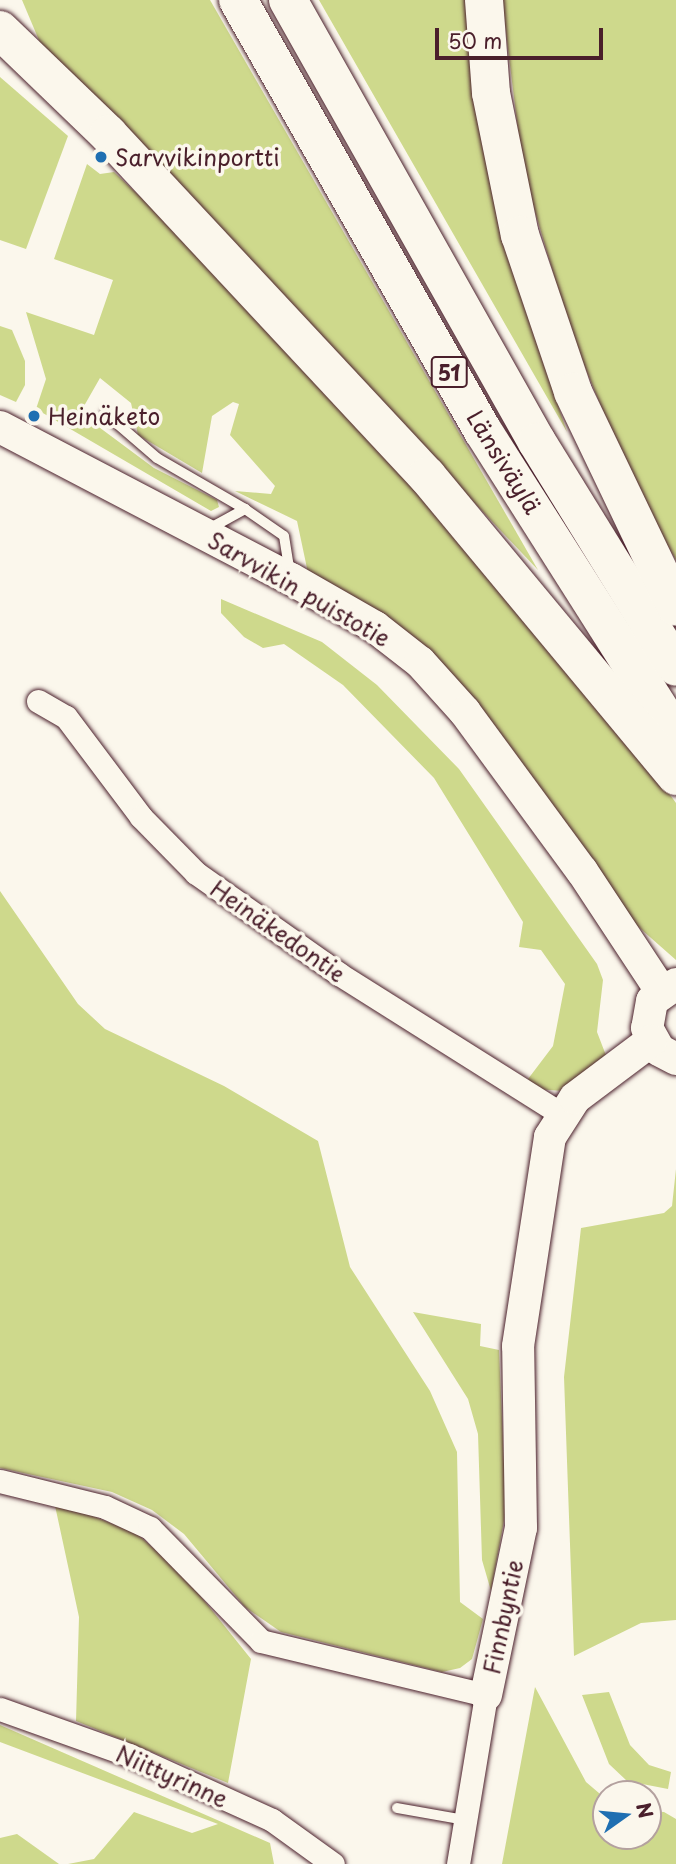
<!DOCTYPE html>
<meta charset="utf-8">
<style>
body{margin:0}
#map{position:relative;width:676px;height:1864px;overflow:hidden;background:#fbf7ec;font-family:"Playpen Sans",sans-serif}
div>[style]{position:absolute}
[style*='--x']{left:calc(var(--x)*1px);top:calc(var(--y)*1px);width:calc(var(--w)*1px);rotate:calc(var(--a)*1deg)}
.green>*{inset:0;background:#ced98c}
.roads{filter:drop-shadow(0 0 2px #4a1f2b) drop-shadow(0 0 2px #4a1f2b)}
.lane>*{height:10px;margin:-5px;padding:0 5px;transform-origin:5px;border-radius:5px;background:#fbf7ec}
.street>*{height:23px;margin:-11.5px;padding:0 11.5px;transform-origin:11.5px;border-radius:11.5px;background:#fbf7ec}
.secondary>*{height:32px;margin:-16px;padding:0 16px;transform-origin:16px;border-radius:16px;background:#fbf7ec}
.highway>*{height:38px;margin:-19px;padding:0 19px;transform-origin:19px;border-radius:19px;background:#fbf7ec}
.dots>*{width:19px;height:19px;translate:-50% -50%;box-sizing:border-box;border:4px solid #fbf7ec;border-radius:50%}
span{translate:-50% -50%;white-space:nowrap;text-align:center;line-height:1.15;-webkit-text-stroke:7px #fbf7ec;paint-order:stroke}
.shield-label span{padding:2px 5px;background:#fbf7ec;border:2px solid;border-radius:5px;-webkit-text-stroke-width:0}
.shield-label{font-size:21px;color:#4a1f2b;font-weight:700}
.poi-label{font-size:23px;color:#4a1f2b}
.left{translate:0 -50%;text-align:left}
.street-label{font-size:23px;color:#4a1f2b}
.north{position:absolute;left:592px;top:1780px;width:70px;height:70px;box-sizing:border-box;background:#fbf7ec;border:2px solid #b4a19f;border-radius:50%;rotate:75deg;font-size:19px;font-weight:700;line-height:28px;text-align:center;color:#4a1f2b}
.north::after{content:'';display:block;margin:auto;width:24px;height:32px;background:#1f6fb2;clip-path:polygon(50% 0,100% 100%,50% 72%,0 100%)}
.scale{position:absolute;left:435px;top:28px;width:168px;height:32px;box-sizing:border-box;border:4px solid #4a1f2b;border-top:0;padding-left:9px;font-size:21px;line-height:24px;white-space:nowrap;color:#4a1f2b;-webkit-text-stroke:5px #fbf7ec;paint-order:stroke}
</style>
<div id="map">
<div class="green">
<div style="clip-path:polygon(22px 0,210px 0,538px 570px,41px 45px)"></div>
<div style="clip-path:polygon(319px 0,465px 0,476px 111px,500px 233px,567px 432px)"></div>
<div style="clip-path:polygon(502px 0,676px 0,676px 560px,637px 494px,571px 333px,523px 171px)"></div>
<div style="clip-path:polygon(0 77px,68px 136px,26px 249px,0 240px)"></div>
<div style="clip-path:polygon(87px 164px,100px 174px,114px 172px,185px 239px,450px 519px,635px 747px,676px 803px,676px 960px,634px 923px,503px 739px,308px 573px,297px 521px,235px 491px,271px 494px,275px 486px,230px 435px,239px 404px,233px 402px,212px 416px,202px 473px,138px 435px,131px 403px,100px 378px,80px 413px,154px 468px,217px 500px,219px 507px,211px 511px,36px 409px,46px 379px,26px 312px,94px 335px,113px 280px,54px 259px)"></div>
<div style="clip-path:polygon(0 326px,12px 330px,25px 361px,25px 385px,16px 402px,0 395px)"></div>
<div style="clip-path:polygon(221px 599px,322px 642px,377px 685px,459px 769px,597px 964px,603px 980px,597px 1032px,607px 1058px,564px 1091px,534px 1089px,528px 1079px,553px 1046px,565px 984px,541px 950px,519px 947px,523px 922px,434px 778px,343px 685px,284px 644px,263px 648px,244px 637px,221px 613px)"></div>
<div style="clip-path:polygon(0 891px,78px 1004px,105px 1029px,224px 1086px,318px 1141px,350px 1267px,430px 1391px,457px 1452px,460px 1602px,483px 1619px,472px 1659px,460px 1668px,442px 1672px,281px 1632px,245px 1607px,184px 1534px,152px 1510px,112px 1492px,0 1468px)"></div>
<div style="clip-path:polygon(676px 1169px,676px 1620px,641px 1623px,574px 1656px,564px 1377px,581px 1228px,664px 1213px,672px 1206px)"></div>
<div style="clip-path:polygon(413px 1312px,481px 1324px,480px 1346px,499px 1350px,506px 1510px,491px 1591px,482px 1560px,478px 1434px,468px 1399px)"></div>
<div style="clip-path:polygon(54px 1501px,136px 1533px,182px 1573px,251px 1659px,228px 1783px,76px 1721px,79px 1617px)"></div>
<div style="clip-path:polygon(535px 1687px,586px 1782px,606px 1799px,606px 1836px,648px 1836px,648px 1811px,664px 1812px,676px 1819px,676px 1864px,502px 1864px)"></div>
<div style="clip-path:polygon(609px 1692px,630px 1745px,649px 1765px,671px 1772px,668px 1789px,627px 1781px,609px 1764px,582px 1695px)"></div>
<div style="clip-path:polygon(0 1725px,270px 1843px,274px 1864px,68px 1864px,94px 1859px,134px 1812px,192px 1833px,218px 1824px,0 1742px)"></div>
<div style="clip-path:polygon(17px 1834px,59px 1864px,0 1864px,0 1838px)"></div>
</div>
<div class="roads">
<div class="lane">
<div style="--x:106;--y:414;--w:67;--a:40.8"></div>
<div style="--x:157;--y:458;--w:102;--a:30.1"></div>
<div style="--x:205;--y:531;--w:46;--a:-28.8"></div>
<div style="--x:245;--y:509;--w:47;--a:34.7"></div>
<div style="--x:284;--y:536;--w:37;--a:81"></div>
<div style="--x:397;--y:1808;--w:69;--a:10"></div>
</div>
<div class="street">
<div style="--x:38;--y:701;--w:32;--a:30"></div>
<div style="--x:66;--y:717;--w:125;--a:53.1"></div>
<div style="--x:141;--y:817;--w:78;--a:45.5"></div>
<div style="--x:196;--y:873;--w:175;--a:35.2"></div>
<div style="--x:339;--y:974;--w:261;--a:32.2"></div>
<div style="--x:0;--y:1481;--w:108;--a:13.9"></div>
<div style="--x:105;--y:1507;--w:50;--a:25"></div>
<div style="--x:150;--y:1528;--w:158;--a:45.5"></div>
<div style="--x:261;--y:1641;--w:231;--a:13.5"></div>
<div style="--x:486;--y:1695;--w:171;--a:99.4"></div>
<div style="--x:0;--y:1709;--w:137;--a:19.6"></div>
<div style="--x:129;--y:1755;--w:157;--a:24.4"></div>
<div style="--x:272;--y:1820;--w:75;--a:35.8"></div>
</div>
<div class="secondary">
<div style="--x:0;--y:427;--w:328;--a:27.6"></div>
<div style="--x:291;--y:579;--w:97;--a:29.7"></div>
<div style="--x:375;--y:627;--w:57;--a:37.9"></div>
<div style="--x:420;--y:662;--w:67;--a:48"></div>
<div style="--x:465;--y:712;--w:197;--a:53.7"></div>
<div style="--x:582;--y:871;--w:144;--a:56.6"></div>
<div style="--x:676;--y:984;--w:29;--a:145"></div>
<div style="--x:652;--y:1001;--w:27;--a:100"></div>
<div style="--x:647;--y:1028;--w:25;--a:61"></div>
<div style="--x:659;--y:1050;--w:19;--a:28"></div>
<div style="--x:486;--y:1695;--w:171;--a:-78.2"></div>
<div style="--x:521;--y:1528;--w:182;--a:-90.9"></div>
<div style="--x:518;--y:1346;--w:211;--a:-81.3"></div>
<div style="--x:550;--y:1137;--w:46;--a:-57.3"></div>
<div style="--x:575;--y:1098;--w:95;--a:-36.9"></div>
</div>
<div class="highway">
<div style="--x:238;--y:0;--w:496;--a:60.4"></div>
<div style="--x:483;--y:431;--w:360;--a:57.6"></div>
<div style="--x:288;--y:0;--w:507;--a:60.61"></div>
<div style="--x:537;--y:442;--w:264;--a:58.3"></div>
<div style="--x:484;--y:0;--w:93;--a:85.7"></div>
<div style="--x:491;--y:93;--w:145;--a:78.5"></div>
<div style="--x:520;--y:235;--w:166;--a:71.3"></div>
<div style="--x:573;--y:392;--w:238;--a:64.4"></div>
<div style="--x:0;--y:30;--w:150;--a:43.9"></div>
<div style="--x:108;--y:134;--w:468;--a:47"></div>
<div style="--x:427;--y:476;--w:390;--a:50.3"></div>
</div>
</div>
<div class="dots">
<div style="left:101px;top:157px;background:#1f6fb2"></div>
<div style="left:34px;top:416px;background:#1f6fb2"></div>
</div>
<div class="shield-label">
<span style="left:449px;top:372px">51</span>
</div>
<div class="poi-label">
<span class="left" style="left:115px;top:157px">Sarvvikinportti</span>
<span class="left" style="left:48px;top:416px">Heinäketo</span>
</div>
<div class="street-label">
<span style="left:504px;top:462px;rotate:58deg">Länsiväylä</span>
<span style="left:299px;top:589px;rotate:30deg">Sarvvikin puistotie</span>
<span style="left:278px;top:931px;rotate:35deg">Heinäkedontie</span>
<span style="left:503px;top:1617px;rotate:-78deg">Finnbyntie</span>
<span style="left:172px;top:1776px;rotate:24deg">Niittyrinne</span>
</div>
<div class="north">N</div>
<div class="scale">50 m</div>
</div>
